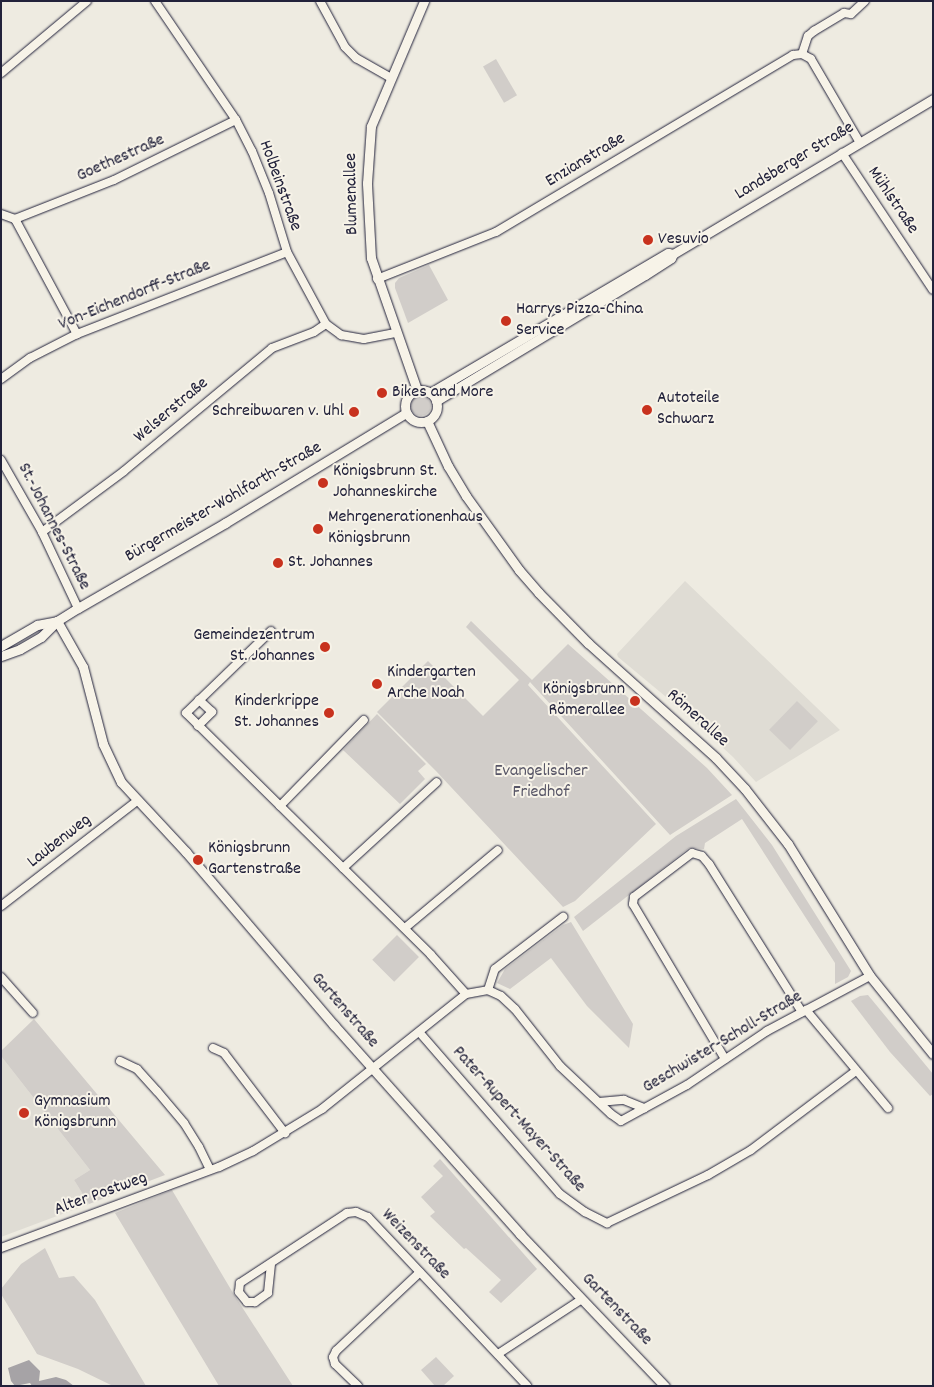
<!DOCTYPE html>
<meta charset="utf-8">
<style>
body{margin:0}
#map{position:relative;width:934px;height:1387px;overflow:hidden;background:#eeebe1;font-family:Dekko,sans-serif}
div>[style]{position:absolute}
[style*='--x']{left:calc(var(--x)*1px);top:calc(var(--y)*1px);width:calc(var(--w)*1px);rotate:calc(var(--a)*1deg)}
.built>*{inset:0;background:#dfdcd4}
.green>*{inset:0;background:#d1cdc9;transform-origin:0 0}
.round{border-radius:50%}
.water>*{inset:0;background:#a6a3a6}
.roads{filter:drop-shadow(0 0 1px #22223b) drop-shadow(0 0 1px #22223b)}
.minor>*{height:8px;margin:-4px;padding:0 4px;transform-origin:4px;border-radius:4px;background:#f7f3e8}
.tertiary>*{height:9px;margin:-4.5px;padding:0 4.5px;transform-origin:4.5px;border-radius:4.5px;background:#f7f3e8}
.tertiary>.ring{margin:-4.5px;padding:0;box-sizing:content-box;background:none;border:9px solid #f7f3e8;border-radius:50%}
.dots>*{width:14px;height:14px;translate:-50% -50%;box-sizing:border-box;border:2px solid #f7f3e8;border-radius:50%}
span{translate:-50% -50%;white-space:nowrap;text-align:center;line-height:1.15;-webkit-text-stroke:4px #f7f3e8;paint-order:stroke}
.street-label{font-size:18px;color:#22223b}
.poi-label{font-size:18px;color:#22223b}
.left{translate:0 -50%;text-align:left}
.right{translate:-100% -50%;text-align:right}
.park-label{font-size:18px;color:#575566}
.frame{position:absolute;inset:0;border:2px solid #22223b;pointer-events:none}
</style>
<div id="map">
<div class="built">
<div style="clip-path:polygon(685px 581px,840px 730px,756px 782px,733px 757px,683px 711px,618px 657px,617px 654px)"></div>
<div style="clip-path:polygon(1px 1056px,90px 1170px,74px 1180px,89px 1204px,1px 1237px)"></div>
</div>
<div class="green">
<div style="left:496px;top:59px;width:42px;height:15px;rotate:60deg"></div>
<div style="clip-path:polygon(429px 265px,448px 300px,408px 323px,395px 288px,395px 283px,399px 278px)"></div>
<div class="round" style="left:411px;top:396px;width:20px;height:20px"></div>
<div style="clip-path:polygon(471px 621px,532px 680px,568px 644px,707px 768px,732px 795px,670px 835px,530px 682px,528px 685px,656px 824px,575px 901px,563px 907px,436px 771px,377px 712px,428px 661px,483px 716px,519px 680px,466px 627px)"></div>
<div style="left:797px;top:701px;width:29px;height:40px;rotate:44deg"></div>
<div style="clip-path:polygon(377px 714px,426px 764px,418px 771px,425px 779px,400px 804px,343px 750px)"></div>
<div style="clip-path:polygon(736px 799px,772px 845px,851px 971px,848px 977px,835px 984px,835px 963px,742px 819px,705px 843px,704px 849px,689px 848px,583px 931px,574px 917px,676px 836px)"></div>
<div style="clip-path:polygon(571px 922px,633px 1024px,629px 1048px,587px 1006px,551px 958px,510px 989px,497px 983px,505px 969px,563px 925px)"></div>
<div style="left:397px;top:935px;width:31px;height:35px;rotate:45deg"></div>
<div style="clip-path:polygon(868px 995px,933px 1074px,933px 1094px,930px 1096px,890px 1052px,851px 1001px,860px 996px)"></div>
<div style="clip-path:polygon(34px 1019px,165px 1175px,89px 1204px,74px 1180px,90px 1170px,1px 1056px,1px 1051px)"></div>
<div style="clip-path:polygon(440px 1159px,537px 1269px,501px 1303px,489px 1292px,501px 1280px,466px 1248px,464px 1249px,430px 1216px,435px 1212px,421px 1197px,443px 1176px,433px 1166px)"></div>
<div style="clip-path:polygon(172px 1190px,233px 1293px,293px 1386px,219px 1386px,115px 1213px)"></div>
<div style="clip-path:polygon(45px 1248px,59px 1278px,74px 1276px,95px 1300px,146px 1386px,113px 1386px,78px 1369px,37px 1354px,1px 1294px,1px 1289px,21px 1264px)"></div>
<div style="clip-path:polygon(436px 1357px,454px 1376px,443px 1386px,435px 1386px,421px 1370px)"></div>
</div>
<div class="water">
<div style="clip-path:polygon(29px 1360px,40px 1371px,39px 1381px,56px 1377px,66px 1380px,74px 1386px,32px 1386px,30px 1383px,15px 1386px,11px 1381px,8px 1368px)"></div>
</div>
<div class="roads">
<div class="minor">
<div style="--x:155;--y:1;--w:144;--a:55.8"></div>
<div style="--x:236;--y:120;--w:35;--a:63"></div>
<div style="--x:252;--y:151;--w:45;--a:68"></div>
<div style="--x:269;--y:193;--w:62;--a:73"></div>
<div style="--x:287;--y:252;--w:82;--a:61.6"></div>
<div style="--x:326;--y:324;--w:19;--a:36"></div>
<div style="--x:341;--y:335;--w:23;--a:10"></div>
<div style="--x:364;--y:339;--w:33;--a:-11"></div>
<div style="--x:320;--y:1;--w:52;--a:61.5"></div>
<div style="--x:345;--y:47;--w:16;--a:45"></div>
<div style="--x:356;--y:58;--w:40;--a:29.7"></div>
<div style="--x:802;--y:54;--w:19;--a:-72"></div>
<div style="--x:808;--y:36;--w:8;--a:-40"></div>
<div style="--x:814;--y:31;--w:35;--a:-31"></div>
<div style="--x:844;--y:13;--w:7;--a:8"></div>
<div style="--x:851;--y:14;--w:19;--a:-43"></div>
<div style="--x:1;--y:73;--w:112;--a:-39.9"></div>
<div style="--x:842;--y:153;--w:164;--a:56.4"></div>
<div style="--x:1;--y:214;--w:15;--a:20"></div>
<div style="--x:15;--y:219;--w:106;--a:-21.5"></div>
<div style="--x:114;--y:180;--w:136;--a:-26.2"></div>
<div style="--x:15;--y:219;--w:131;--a:61.7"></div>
<div style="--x:377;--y:279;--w:128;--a:-21.6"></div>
<div style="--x:496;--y:232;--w:346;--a:-30.8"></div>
<div style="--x:793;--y:55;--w:9;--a:-6"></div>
<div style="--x:802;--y:54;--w:10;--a:29"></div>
<div style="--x:811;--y:59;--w:97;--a:59.7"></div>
<div style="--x:1;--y:379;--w:36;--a:-36"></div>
<div style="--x:30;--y:358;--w:53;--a:-27.1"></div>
<div style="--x:77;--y:334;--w:225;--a:-21.3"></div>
<div style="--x:1;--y:460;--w:83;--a:60.3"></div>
<div style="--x:42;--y:532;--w:84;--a:64.7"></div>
<div style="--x:42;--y:532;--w:102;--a:-36.6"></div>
<div style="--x:124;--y:471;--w:192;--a:-39.7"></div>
<div style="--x:272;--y:348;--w:45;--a:-20.9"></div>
<div style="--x:314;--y:332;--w:14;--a:-34"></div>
<div style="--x:271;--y:631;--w:118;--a:136"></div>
<div style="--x:186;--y:713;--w:344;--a:44.6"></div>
<div style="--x:431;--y:955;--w:52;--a:48.1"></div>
<div style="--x:198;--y:726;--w:20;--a:-45"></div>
<div style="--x:212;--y:712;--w:18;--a:-137"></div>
<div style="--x:280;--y:806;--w:120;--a:-45.7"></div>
<div style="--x:343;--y:868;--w:127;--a:-42.5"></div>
<div style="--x:1;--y:906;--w:172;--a:-37.7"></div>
<div style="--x:405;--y:928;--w:121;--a:-40"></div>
<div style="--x:1;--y:977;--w:48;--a:48.4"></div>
<div style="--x:488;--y:990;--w:22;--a:-72"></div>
<div style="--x:495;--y:969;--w:86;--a:-37.4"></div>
<div style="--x:806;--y:1010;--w:128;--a:50.1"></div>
<div style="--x:420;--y:1033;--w:213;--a:49"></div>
<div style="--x:560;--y:1194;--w:31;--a:36"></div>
<div style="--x:585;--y:1212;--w:25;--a:27"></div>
<div style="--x:607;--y:1223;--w:112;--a:-25.4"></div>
<div style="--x:708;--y:1175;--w:50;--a:-30.2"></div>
<div style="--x:751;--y:1150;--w:131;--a:-37"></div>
<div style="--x:213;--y:1048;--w:12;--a:24"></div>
<div style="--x:224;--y:1053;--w:101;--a:52.7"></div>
<div style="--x:725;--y:1059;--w:180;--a:-120.7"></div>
<div style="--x:633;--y:904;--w:7;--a:-82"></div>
<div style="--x:634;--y:897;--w:73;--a:-37.2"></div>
<div style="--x:692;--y:853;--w:10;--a:17"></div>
<div style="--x:702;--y:856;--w:11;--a:49"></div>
<div style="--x:709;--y:864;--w:175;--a:57.9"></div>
<div style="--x:120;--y:1061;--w:19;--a:25"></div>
<div style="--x:137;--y:1069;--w:30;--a:48"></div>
<div style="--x:157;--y:1091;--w:42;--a:49.8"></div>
<div style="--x:184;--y:1123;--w:28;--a:58"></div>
<div style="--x:199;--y:1147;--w:25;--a:64"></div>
<div style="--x:599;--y:1102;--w:25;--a:-5"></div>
<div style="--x:624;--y:1100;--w:22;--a:22"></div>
<div style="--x:1;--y:1248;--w:233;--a:-20.4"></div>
<div style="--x:219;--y:1167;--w:38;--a:-25"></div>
<div style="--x:253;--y:1151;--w:81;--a:-31.3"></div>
<div style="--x:322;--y:1109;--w:184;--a:-38.6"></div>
<div style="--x:466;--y:994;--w:22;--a:-10"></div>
<div style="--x:488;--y:990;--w:14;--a:25"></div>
<div style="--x:501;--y:996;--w:19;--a:43"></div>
<div style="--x:515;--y:1009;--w:73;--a:51.7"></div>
<div style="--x:560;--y:1066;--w:70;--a:43.3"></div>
<div style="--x:611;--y:1114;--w:12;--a:35"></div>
<div style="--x:621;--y:1121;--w:75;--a:-28.6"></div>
<div style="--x:687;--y:1085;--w:97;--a:-34"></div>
<div style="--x:767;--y:1031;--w:117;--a:-28.1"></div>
<div style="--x:271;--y:1264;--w:29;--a:96"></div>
<div style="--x:268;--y:1293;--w:16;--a:145"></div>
<div style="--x:255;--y:1302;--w:8;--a:180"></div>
<div style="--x:247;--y:1302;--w:13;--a:-129"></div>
<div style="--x:239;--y:1292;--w:9;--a:-84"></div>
<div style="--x:240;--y:1283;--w:128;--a:-33.2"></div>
<div style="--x:347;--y:1213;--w:9;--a:-6"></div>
<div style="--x:356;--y:1212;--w:13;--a:23"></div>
<div style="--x:368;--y:1217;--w:232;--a:46.7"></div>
<div style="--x:498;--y:1354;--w:100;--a:-33.2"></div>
<div style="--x:358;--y:1386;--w:32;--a:-136"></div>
<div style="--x:335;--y:1364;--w:7;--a:-106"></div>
<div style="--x:333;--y:1357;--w:7;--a:-63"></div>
<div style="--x:336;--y:1351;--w:115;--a:-43.2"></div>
</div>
<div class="tertiary">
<div style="--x:417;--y:390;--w:140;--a:-109.2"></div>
<div style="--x:371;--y:258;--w:75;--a:-93.1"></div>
<div style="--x:367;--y:183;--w:57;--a:-86"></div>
<div style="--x:371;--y:126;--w:136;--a:-67"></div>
<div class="ring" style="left:405px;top:390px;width:23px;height:23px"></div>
<div style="--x:430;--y:393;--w:276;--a:-30.5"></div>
<div style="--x:668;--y:253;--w:5;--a:11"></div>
<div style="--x:436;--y:401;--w:244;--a:-31.1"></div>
<div style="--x:645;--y:275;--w:31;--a:-33"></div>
<div style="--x:671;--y:258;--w:4;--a:-63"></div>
<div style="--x:673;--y:254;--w:303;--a:-30.8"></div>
<div style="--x:427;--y:421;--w:50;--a:65"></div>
<div style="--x:448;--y:466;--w:35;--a:59"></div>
<div style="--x:466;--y:496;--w:91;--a:54.4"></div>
<div style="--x:519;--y:570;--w:30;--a:49"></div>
<div style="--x:539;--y:593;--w:70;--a:45.6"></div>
<div style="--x:588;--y:643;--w:172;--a:41.9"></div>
<div style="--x:716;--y:758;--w:42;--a:46.9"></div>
<div style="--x:745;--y:789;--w:70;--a:52"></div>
<div style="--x:788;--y:844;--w:155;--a:58.2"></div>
<div style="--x:870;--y:976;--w:100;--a:51.1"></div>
<div style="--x:57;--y:621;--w:53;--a:60.5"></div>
<div style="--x:83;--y:667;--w:80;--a:75.4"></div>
<div style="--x:103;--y:744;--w:42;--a:64.7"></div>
<div style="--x:121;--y:782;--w:96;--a:47.1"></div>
<div style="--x:186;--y:852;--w:228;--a:49.5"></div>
<div style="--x:334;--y:1025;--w:280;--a:48.3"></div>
<div style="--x:520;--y:1234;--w:210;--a:46.4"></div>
<div style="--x:1;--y:646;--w:42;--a:-30.3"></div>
<div style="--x:37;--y:625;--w:20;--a:-11"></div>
<div style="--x:1;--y:656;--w:20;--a:-20"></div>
<div style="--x:20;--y:649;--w:24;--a:-30"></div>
<div style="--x:41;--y:637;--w:23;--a:-45"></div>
<div style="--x:57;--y:621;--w:25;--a:-32"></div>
<div style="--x:78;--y:608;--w:170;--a:-30"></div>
<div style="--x:225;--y:523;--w:212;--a:-31.3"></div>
</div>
</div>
<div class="dots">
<div style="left:648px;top:240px;background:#c8321e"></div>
<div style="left:506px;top:321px;background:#c8321e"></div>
<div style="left:382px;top:393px;background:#c8321e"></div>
<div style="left:647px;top:410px;background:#c8321e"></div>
<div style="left:354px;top:412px;background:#c8321e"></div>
<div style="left:323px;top:483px;background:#c8321e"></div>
<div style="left:318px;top:529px;background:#c8321e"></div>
<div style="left:278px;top:563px;background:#c8321e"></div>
<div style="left:325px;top:647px;background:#c8321e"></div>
<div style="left:377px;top:684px;background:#c8321e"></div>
<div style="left:635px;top:701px;background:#c8321e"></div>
<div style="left:329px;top:713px;background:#c8321e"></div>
<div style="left:198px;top:860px;background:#c8321e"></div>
<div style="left:24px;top:1113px;background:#c8321e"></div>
</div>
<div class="street-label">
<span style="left:121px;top:159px;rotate:-24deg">Goethestraße</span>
<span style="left:586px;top:161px;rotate:-31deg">Enzianstraße</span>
<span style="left:795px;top:162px;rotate:-31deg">Landsberger Straße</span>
<span style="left:279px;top:186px;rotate:70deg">Holbeinstraße</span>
<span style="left:353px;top:194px;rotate:-91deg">Blumenallee</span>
<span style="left:892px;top:201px;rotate:56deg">Mühlstraße</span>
<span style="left:135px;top:296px;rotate:-22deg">Von-Eichendorff-Straße</span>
<span style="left:172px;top:411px;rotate:-40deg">Welserstraße</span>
<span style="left:224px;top:503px;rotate:-30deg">Bürgermeister-Wohlfarth-Straße</span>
<span style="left:53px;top:527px;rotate:63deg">St.-Johannes-Straße</span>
<span style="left:697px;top:719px;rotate:42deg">Römerallee</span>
<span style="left:60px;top:842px;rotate:-38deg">Laubenweg</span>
<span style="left:344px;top:1011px;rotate:49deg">Gartenstraße</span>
<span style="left:723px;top:1043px;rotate:-31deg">Geschwister-Scholl-Straße</span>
<span style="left:518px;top:1120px;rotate:48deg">Pater-Rupert-Mayer-Straße</span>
<span style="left:101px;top:1195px;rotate:-20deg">Alter Postweg</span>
<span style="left:415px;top:1245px;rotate:46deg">Weizenstraße</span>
<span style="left:616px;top:1310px;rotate:46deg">Gartenstraße</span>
</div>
<div class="poi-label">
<span class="left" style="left:658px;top:240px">Vesuvio</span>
<span class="left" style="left:516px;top:321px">Harrys Pizza-China<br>Service</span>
<span class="left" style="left:392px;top:393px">Bikes and More</span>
<span class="left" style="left:657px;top:410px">Autoteile<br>Schwarz</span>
<span class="right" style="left:344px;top:412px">Schreibwaren v. Uhl</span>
<span class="left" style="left:333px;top:483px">Königsbrunn St.<br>Johanneskirche</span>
<span class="left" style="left:328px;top:529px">Mehrgenerationenhaus<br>Königsbrunn</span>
<span class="left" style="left:288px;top:563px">St. Johannes</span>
<span class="right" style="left:315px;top:647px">Gemeindezentrum<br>St. Johannes</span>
<span class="left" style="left:387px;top:684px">Kindergarten<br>Arche Noah</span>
<span class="right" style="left:625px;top:701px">Königsbrunn<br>Römerallee</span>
<span class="right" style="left:319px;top:713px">Kinderkrippe<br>St. Johannes</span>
<span class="left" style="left:208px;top:860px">Königsbrunn<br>Gartenstraße</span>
<span class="left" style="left:34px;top:1113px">Gymnasium<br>Königsbrunn</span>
</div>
<div class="park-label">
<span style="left:541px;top:783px">Evangelischer<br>Friedhof</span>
</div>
<div class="frame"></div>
</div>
